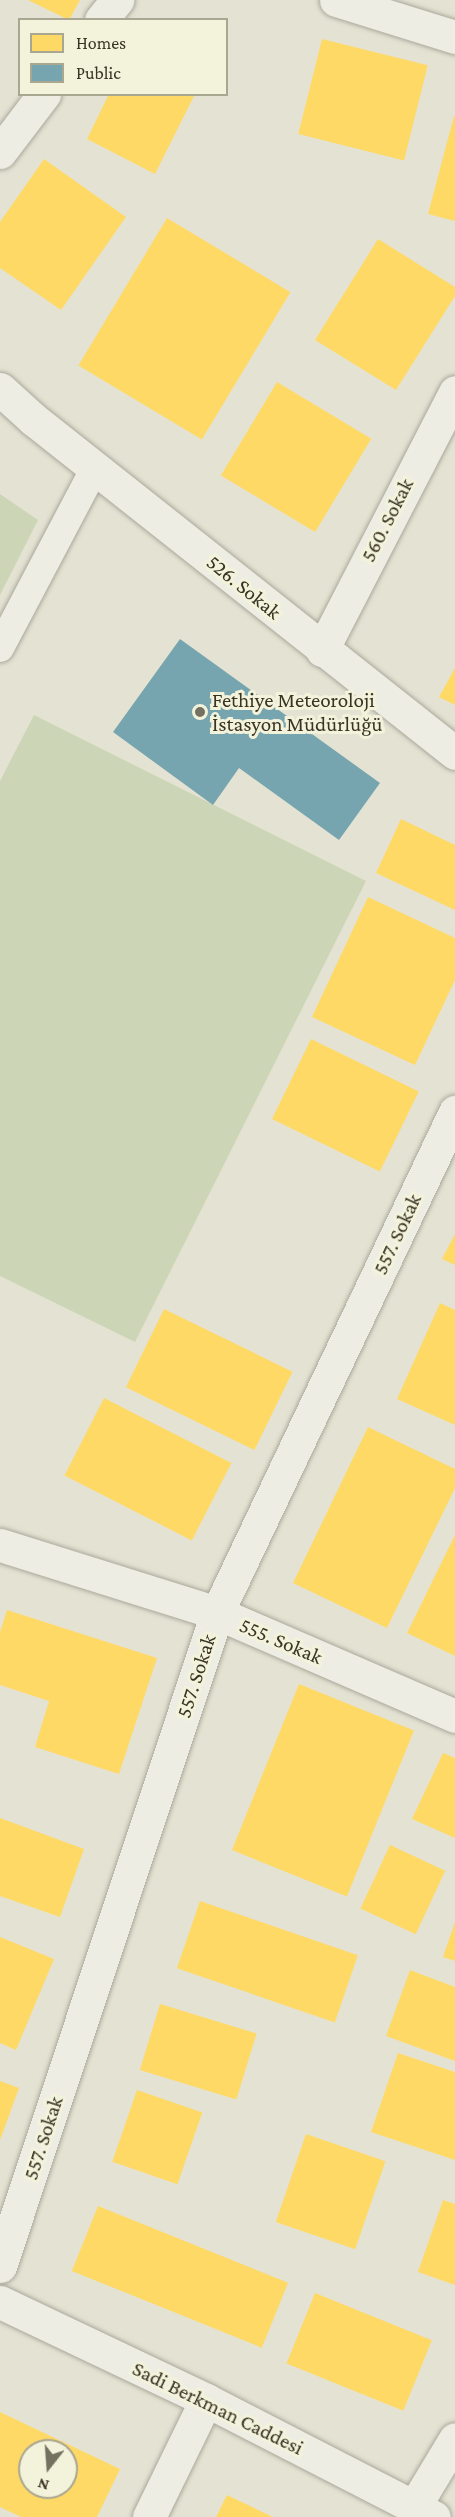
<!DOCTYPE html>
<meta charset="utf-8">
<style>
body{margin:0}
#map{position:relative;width:455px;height:2517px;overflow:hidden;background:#e4e3d3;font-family:"Crimson Pro",serif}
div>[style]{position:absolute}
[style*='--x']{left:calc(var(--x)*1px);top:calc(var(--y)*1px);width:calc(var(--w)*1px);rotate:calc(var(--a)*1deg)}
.green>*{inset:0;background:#cdd5b7}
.homes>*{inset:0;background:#ffd966;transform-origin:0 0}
.public>*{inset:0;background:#76a5af}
.roads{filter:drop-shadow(0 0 2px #aaa89b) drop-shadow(0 0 2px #aaa89b)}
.lane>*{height:28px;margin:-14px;padding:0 14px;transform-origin:14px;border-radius:14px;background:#edede4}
.street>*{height:33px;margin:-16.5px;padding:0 16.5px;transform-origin:16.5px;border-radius:16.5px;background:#edede4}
.secondary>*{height:33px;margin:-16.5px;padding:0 16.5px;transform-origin:16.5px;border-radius:16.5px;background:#edede4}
.dots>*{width:16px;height:16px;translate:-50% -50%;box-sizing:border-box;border:3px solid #f3f2db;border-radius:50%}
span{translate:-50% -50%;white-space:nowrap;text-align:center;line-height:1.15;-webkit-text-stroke:6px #f3f2db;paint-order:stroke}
.street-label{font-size:21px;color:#393323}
.poi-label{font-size:21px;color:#393323}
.left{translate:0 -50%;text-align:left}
.legend{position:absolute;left:18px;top:18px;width:210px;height:78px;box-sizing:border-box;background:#f3f2db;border:2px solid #a9a691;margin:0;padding:8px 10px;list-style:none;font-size:18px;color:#393323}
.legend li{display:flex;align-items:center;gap:12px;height:30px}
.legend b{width:30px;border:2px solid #a9a691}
.north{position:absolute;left:18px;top:2439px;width:60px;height:60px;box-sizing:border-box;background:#f3f2db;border:2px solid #a9a691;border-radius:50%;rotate:197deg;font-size:16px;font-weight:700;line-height:24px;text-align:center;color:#393323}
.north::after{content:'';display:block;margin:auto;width:21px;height:27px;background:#757161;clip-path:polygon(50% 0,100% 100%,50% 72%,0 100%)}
</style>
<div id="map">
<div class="green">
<div style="clip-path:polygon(0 494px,38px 520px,0 595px)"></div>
<div style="clip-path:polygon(34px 715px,366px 881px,135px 1342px,0 1276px,0 781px)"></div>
</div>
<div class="homes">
<div style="clip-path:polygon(28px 0,80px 0,69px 20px)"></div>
<div style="left:322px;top:39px;width:109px;height:98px;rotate:14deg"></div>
<div style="clip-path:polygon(109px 94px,195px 94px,155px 174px,87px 139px)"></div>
<div style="clip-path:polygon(454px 116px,455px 116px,455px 221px,428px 214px)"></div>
<div style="clip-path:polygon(44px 159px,126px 217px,61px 310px,0 268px,0 222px)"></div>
<div style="left:167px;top:218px;width:144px;height:172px;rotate:31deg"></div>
<div style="clip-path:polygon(378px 239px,455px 287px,455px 296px,396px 390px,315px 340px)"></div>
<div style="left:277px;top:382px;width:110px;height:109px;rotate:31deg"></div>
<div style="clip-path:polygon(455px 668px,455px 705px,439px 697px)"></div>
<div style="clip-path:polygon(401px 819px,455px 845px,455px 910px,376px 873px)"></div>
<div style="clip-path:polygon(368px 897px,455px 938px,455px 980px,415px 1065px,312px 1017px)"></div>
<div style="left:311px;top:1039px;width:120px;height:89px;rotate:26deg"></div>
<div style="clip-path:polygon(455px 1234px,455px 1265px,442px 1259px)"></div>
<div style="clip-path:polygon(440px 1303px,455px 1310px,455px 1425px,397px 1399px)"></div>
<div style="left:164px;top:1309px;width:143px;height:87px;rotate:26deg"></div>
<div style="left:104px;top:1398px;width:143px;height:87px;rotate:27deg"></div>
<div style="clip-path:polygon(368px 1427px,455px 1469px,455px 1488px,387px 1628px,293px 1583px)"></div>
<div style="clip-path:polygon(455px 1535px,455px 1656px,407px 1633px)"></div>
<div style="clip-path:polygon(7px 1610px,157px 1658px,119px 1774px,35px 1747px,49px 1701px,0 1685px,0 1632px)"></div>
<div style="left:299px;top:1684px;width:124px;height:179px;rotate:22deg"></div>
<div style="clip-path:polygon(443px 1753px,455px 1758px,455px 1838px,412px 1819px)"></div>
<div style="clip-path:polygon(0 1818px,84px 1849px,60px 1917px,0 1896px)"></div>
<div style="left:390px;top:1845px;width:61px;height:70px;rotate:25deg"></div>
<div style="left:200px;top:1901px;width:167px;height:71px;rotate:19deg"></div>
<div style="clip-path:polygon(455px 1922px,455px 1961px,443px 1957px)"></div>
<div style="clip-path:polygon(0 1937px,54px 1959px,16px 2050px,0 2043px)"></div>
<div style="clip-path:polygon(410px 1970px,455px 1987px,455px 2061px,386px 2036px)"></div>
<div style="left:160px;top:2004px;width:101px;height:69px;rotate:17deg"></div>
<div style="clip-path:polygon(398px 2053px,455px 2072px,455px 2160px,371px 2132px)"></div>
<div style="clip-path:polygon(0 2081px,19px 2088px,0 2140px)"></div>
<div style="left:137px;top:2090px;width:69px;height:76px;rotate:19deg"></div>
<div style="left:306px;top:2134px;width:84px;height:93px;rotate:19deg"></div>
<div style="clip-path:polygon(443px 2200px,455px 2204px,455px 2285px,418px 2272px)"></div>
<div style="left:98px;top:2206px;width:205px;height:70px;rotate:22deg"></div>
<div style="left:315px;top:2293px;width:126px;height:76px;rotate:22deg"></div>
<div style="clip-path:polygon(evenodd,0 2412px,120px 2469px,97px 2517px,21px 2517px,0 2507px,0 2412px,30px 2451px,66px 2451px,66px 2487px,30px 2487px,30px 2451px)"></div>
<div style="clip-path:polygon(227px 2495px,273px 2517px,216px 2517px)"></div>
</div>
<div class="public">
<div style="clip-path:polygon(180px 639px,380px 783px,339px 840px,239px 768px,213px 805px,113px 732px)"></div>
</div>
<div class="roads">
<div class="lane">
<div style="--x:0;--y:648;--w:204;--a:-62.2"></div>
</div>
<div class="street">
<div style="--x:336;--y:0;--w:125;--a:17.3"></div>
<div style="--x:101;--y:20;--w:26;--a:-51"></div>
<div style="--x:0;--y:152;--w:73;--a:-52.8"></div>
<div style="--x:0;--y:389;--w:45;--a:42.3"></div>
<div style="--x:33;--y:419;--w:538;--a:38.36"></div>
<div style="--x:322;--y:650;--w:290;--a:-62.7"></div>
<div style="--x:0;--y:1545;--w:227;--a:17.4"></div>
<div style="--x:217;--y:1613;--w:259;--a:23.4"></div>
<div style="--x:0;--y:2266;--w:688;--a:-71.62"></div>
<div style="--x:217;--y:1613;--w:555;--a:-64.59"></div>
<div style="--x:414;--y:2507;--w:79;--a:-58.9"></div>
<div style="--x:149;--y:2517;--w:130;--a:-64"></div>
</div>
<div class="secondary">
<div style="--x:0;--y:2302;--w:228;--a:25.4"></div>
<div style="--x:206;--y:2400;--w:256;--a:27.2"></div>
</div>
</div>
<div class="dots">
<div style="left:200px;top:712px;background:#757161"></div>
</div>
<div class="street-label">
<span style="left:387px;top:520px;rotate:-63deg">560. Sokak</span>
<span style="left:244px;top:587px;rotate:39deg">526. Sokak</span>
<span style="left:397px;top:1234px;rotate:-65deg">557. Sokak</span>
<span style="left:281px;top:1641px;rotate:23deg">555. Sokak</span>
<span style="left:196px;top:1676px;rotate:-72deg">557. Sokak</span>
<span style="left:43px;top:2138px;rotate:-72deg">557. Sokak</span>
<span style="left:218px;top:2408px;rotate:26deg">Sadi Berkman Caddesi</span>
</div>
<div class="poi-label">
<span class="left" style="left:212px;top:712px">Fethiye Meteoroloji<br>İstasyon Müdürlüğü</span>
</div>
<ul class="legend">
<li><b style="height:16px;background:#ffd966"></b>Homes</li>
<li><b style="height:16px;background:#76a5af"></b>Public</li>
</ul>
<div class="north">N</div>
</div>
